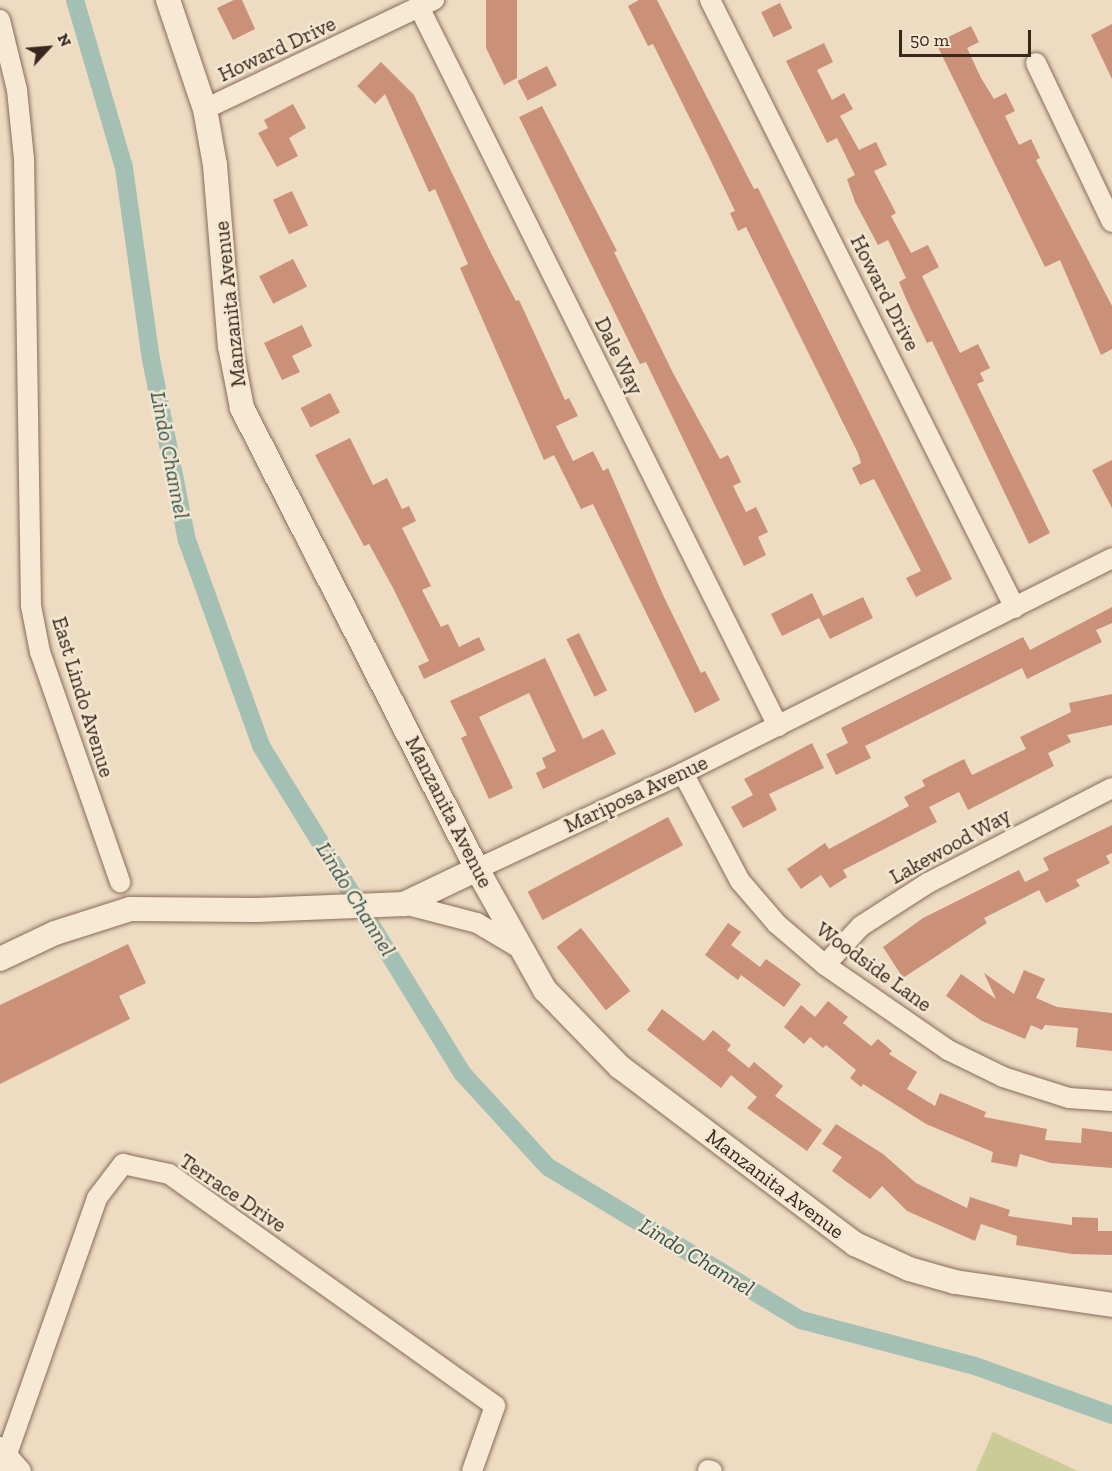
<!DOCTYPE html>
<style>
body{margin:0}
#map{position:relative;width:1112px;height:1471px;overflow:hidden;background:#eddbc2;font-family:"Zilla Slab",serif}
div>[style]{position:absolute}
[style*='--x']{left:calc(var(--x)*1px);top:calc(var(--y)*1px);width:calc(var(--w)*1px);rotate:calc(var(--a)*1deg)}
.green>*{inset:0;background:#cbcb96}
.canal>*{height:18px;margin:-9px;padding:0 9px;transform-origin:9px;border-radius:9px;background:#a4c0b4}
.building>*{inset:0;background:#cb9178;transform-origin:0 0}
.roads{filter:drop-shadow(0 0 2px #876c59) drop-shadow(0 0 2px #876c59)}
.minor>*{height:20px;margin:-10px;padding:0 10px;transform-origin:10px;border-radius:10px;background:#f8e9d5}
.tertiary>*{height:24px;margin:-12px;padding:0 12px;transform-origin:12px;border-radius:12px;background:#f8e9d5}
span{translate:-50% -50%;white-space:nowrap;text-align:center;line-height:1.15;-webkit-text-stroke:5px #f5e6d1;paint-order:stroke}
.street-label{font-size:21px;color:#37271d}
.water-label{font-size:22px;color:#2d564f;font-style:italic}
.north{position:absolute;left:18px;top:18px;width:60px;height:60px;-webkit-text-stroke:4px #f5e6d1;paint-order:stroke;rotate:64deg;font-size:16px;font-weight:700;line-height:24px;text-align:center;color:#37271d}
.north::after{content:'';display:block;margin:auto;width:21px;height:27px;background:#37271d;clip-path:polygon(50% 0,100% 100%,50% 72%,0 100%)}
.scale{position:absolute;left:899px;top:30px;width:132px;height:27px;box-sizing:border-box;border:3px solid #37271d;border-top:0;padding-left:8px;font-size:18px;line-height:21px;white-space:nowrap;color:#37271d;-webkit-text-stroke:4px #f5e6d1;paint-order:stroke}
</style>
<div id="map">
<div class="green">
<div style="clip-path:polygon(993px 1432px,1078px 1471px,976px 1471px)"></div>
</div>
<div class="canal">
<div style="--x:75;--y:0;--w:175;--a:73.7"></div>
<div style="--x:124;--y:168;--w:193;--a:82"></div>
<div style="--x:151;--y:359;--w:185;--a:78.8"></div>
<div style="--x:187;--y:540;--w:219;--a:70.2"></div>
<div style="--x:261;--y:746;--w:385;--a:58.4"></div>
<div style="--x:463;--y:1074;--w:126;--a:47.6"></div>
<div style="--x:548;--y:1167;--w:296;--a:31.2"></div>
<div style="--x:801;--y:1320;--w:180;--a:14.8"></div>
<div style="--x:975;--y:1366;--w:145;--a:19.7"></div>
</div>
<div class="building">
<div style="clip-path:polygon(234px 0,242px 0,255px 29px,233px 40px,217px 8px)"></div>
<div style="clip-path:polygon(486px 0,517px 0,517px 78px,504px 85px,486px 48px)"></div>
<div style="clip-path:polygon(639px 0,657px 0,754px 189px,758px 188px,952px 579px,916px 597px,906px 578px,921px 571px,874px 479px,860px 485px,852px 468px,861px 463px,858px 453px,746px 227px,738px 231px,730px 213px,735px 211px,709px 157px,653px 44px,648px 46px,628px 6px)"></div>
<div style="left:780px;top:3px;width:28px;height:21px;rotate:64deg"></div>
<div style="clip-path:polygon(1112px 24px,1112px 79px,1091px 35px)"></div>
<div style="clip-path:polygon(971px 26px,979px 42px,967px 48px,981px 78px,994px 99px,1006px 93px,1015px 111px,1005px 116px,1019px 145px,1031px 139px,1040px 158px,1036px 160px,1112px 306px,1112px 349px,1101px 355px,1060px 260px,1045px 267px,936px 43px)"></div>
<div style="clip-path:polygon(824px 43px,833px 62px,817px 70px,832px 100px,844px 93px,853px 109px,840px 116px,859px 150px,876px 142px,887px 165px,874px 171px,896px 213px,891px 216px,911px 253px,928px 245px,939px 267px,922px 276px,960px 353px,978px 344px,990px 368px,980px 373px,984px 381px,977px 384px,1050px 533px,1029px 544px,932px 341px,927px 343px,907px 301px,899px 282px,906px 278px,888px 240px,878px 245px,855px 202px,847px 179px,855px 175px,837px 138px,827px 143px,786px 61px)"></div>
<div style="clip-path:polygon(381px 62px,414px 95px,491px 253px,516px 301px,519px 300px,565px 400px,569px 398px,578px 416px,556px 426px,573px 461px,593px 451px,603px 471px,608px 468px,663px 595px,701px 673px,705px 671px,720px 700px,695px 713px,593px 504px,581px 509px,554px 455px,544px 460px,460px 268px,468px 264px,435px 189px,429px 192px,385px 94px,375px 104px,357px 86px)"></div>
<div style="left:547px;top:66px;width:22px;height:33px;rotate:63deg"></div>
<div style="clip-path:polygon(293px 104px,306px 128px,289px 138px,298px 156px,277px 167px,258px 133px,268px 128px,264px 120px)"></div>
<div style="clip-path:polygon(542px 106px,617px 251px,614px 252px,673px 373px,720px 459px,728px 455px,741px 482px,733px 486px,746px 512px,756px 507px,768px 532px,758px 537px,766px 555px,744px 566px,646px 362px,640px 364px,519px 117px)"></div>
<div style="left:292px;top:191px;width:38px;height:21px;rotate:65deg"></div>
<div style="left:293px;top:259px;width:31px;height:38px;rotate:63deg"></div>
<div style="clip-path:polygon(302px 325px,312px 346px,292px 356px,300px 372px,282px 380px,264px 343px)"></div>
<div style="left:330px;top:393px;width:22px;height:33px;rotate:63deg"></div>
<div style="clip-path:polygon(350px 438px,373px 485px,387px 478px,402px 509px,409px 506px,416px 521px,402px 528px,431px 586px,422px 590px,441px 627px,448px 624px,459px 647px,479px 637px,485px 650px,424px 679px,418px 666px,429px 661px,393px 588px,369px 544px,364px 546px,315px 455px)"></div>
<div style="clip-path:polygon(1112px 460px,1112px 508px,1092px 470px)"></div>
<div style="clip-path:polygon(812px 593px,823px 616px,863px 597px,873px 618px,830px 639px,819px 618px,782px 636px,771px 614px)"></div>
<div style="clip-path:polygon(1112px 607px,1112px 623px,1096px 630px,1102px 642px,1027px 679px,1022px 668px,865px 746px,871px 758px,836px 775px,826px 754px,848px 743px,841px 728px,1023px 637px,1030px 650px)"></div>
<div style="left:579px;top:633px;width:64px;height:14px;rotate:64deg"></div>
<div style="clip-path:polygon(545px 658px,583px 739px,603px 729px,616px 754px,543px 789px,536px 773px,546px 768px,542px 758px,556px 751px,529px 693px,479px 717px,513px 788px,489px 799px,461px 738px,467px 735px,450px 701px)"></div>
<div style="clip-path:polygon(1112px 694px,1112px 725px,1067px 735px,1071px 742px,1048px 753px,1054px 766px,968px 810px,959px 792px,929px 807px,937px 822px,843px 870px,847px 877px,830px 888px,821px 875px,801px 889px,787px 869px,825px 843px,829px 849px,909px 806px,904px 797px,925px 786px,922px 780px,964px 759px,972px 775px,1026px 749px,1020px 737px,1071px 712px,1069px 703px)"></div>
<div style="clip-path:polygon(812px 743px,824px 768px,769px 794px,777px 810px,743px 828px,731px 807px,753px 795px,744px 779px)"></div>
<div style="left:668px;top:817px;width:32px;height:159px;rotate:62deg"></div>
<div style="clip-path:polygon(1112px 825px,1112px 853px,1106px 856px,1110px 863px,1076px 880px,1080px 886px,1046px 903px,1039px 890px,984px 918px,987px 923px,903px 978px,883px 947px,923px 918px,1019px 870px,1025px 882px,1049px 870px,1043px 858px)"></div>
<div style="clip-path:polygon(728px 923px,741px 932px,731px 945px,760px 967px,766px 959px,801px 984px,784px 1007px,741px 975px,738px 980px,705px 955px)"></div>
<div style="left:581px;top:928px;width:80px;height:31px;rotate:52deg"></div>
<div style="clip-path:polygon(128px 944px,146px 983px,119px 996px,130px 1019px,0 1084px,0 1005px)"></div>
<div style="clip-path:polygon(1024px 970px,1045px 979px,1036px 998px,1057px 1007px,1112px 1013px,1112px 1051px,1076px 1047px,1078px 1028px,1045px 1025px,1042px 1030px,1031px 1025px,1025px 1039px,982px 1021px,946px 996px,961px 974px,996px 999px,984px 973px,1014px 994px)"></div>
<div style="clip-path:polygon(828px 1001px,848px 1017px,843px 1023px,871px 1046px,878px 1039px,892px 1051px,889px 1054px,917px 1072px,907px 1089px,935px 1106px,940px 1093px,986px 1112px,984px 1117px,1047px 1129px,1045px 1140px,1081px 1143px,1082px 1128px,1112px 1132px,1112px 1168px,1051px 1163px,1020px 1154px,1017px 1167px,991px 1162px,993px 1152px,926px 1124px,863px 1084px,861px 1087px,850px 1078px,856px 1070px,826px 1045px,823px 1048px,810px 1037px,804px 1044px,784px 1027px,801px 1005px,815px 1017px)"></div>
<div style="clip-path:polygon(662px 1009px,704px 1041px,713px 1030px,731px 1045px,727px 1050px,749px 1068px,754px 1062px,783px 1086px,775px 1096px,822px 1130px,807px 1151px,747px 1108px,757px 1097px,731px 1075px,721px 1088px,647px 1030px)"></div>
<div style="clip-path:polygon(836px 1124px,883px 1154px,916px 1183px,967px 1208px,970px 1197px,1010px 1210px,1008px 1216px,1072px 1225px,1072px 1217px,1098px 1218px,1098px 1231px,1112px 1231px,1112px 1255px,1072px 1254px,1016px 1245px,1017px 1236px,981px 1224px,975px 1241px,907px 1211px,882px 1186px,870px 1199px,832px 1171px,842px 1157px,822px 1144px)"></div>
</div>
<div class="roads">
<div class="minor">
<div style="--x:710;--y:0;--w:680;--a:63.36"></div>
<div style="--x:419;--y:7;--w:804;--a:63.47"></div>
<div style="--x:0;--y:20;--w:72;--a:76.3"></div>
<div style="--x:17;--y:90;--w:69;--a:84.2"></div>
<div style="--x:24;--y:159;--w:447;--a:89.1"></div>
<div style="--x:31;--y:606;--w:47;--a:78.9"></div>
<div style="--x:40;--y:652;--w:244;--a:70.8"></div>
<div style="--x:1036;--y:63;--w:176;--a:64.5"></div>
<div style="--x:205;--y:109;--w:254;--a:-25.5"></div>
<div style="--x:683;--y:773;--w:122;--a:62.2"></div>
<div style="--x:740;--y:881;--w:57;--a:49.3"></div>
<div style="--x:777;--y:924;--w:63;--a:40.5"></div>
<div style="--x:825;--y:965;--w:150;--a:34.6"></div>
<div style="--x:948;--y:1050;--w:61;--a:26.1"></div>
<div style="--x:1003;--y:1077;--w:69;--a:17.7"></div>
<div style="--x:1069;--y:1098;--w:43;--a:4"></div>
<div style="--x:477;--y:869;--w:227;--a:-25"></div>
<div style="--x:683;--y:773;--w:480;--a:-26.6"></div>
<div style="--x:404;--y:904;--w:75;--a:14.6"></div>
<div style="--x:477;--y:923;--w:51;--a:30.6"></div>
<div style="--x:825;--y:965;--w:53;--a:-47.3"></div>
<div style="--x:861;--y:926;--w:80;--a:-32.7"></div>
<div style="--x:928;--y:883;--w:207;--a:-27.3"></div>
<div style="--x:0;--y:1447;--w:32;--a:49"></div>
<div style="--x:708;--y:1470;--w:4;--a:14"></div>
<div style="--x:1;--y:1471;--w:289;--a:-70.6"></div>
<div style="--x:97;--y:1198;--w:43;--a:-52.6"></div>
<div style="--x:123;--y:1164;--w:47;--a:12.3"></div>
<div style="--x:169;--y:1174;--w:400;--a:35.4"></div>
<div style="--x:495;--y:1406;--w:69;--a:109.5"></div>
</div>
<div class="tertiary">
<div style="--x:168;--y:0;--w:115;--a:71.3"></div>
<div style="--x:205;--y:109;--w:57;--a:79.9"></div>
<div style="--x:215;--y:165;--w:182;--a:85.3"></div>
<div style="--x:230;--y:346;--w:63;--a:79"></div>
<div style="--x:242;--y:408;--w:517;--a:62.99"></div>
<div style="--x:477;--y:869;--w:139;--a:60.7"></div>
<div style="--x:545;--y:990;--w:107;--a:45.8"></div>
<div style="--x:620;--y:1067;--w:294;--a:37"></div>
<div style="--x:855;--y:1244;--w:60;--a:24.8"></div>
<div style="--x:909;--y:1269;--w:48;--a:15.8"></div>
<div style="--x:955;--y:1282;--w:159;--a:8.3"></div>
<div style="--x:0;--y:959;--w:61;--a:-25.3"></div>
<div style="--x:55;--y:933;--w:79;--a:-17.7"></div>
<div style="--x:130;--y:909;--w:127;--a:0.5"></div>
<div style="--x:257;--y:910;--w:147;--a:-2.3"></div>
<div style="--x:404;--y:904;--w:81;--a:-25.6"></div>
</div>
</div>
<div class="street-label">
<span style="left:277px;top:49px;rotate:-25deg">Howard Drive</span>
<span style="left:885px;top:293px;rotate:63deg">Howard Drive</span>
<span style="left:230px;top:304px;rotate:-96deg">Manzanita Avenue</span>
<span style="left:619px;top:356px;rotate:64deg">Dale Way</span>
<span style="left:83px;top:697px;rotate:73deg">East Lindo Avenue</span>
<span style="left:636px;top:794px;rotate:-25deg">Mariposa Avenue</span>
<span style="left:449px;top:812px;rotate:63deg">Manzanita Avenue</span>
<span style="left:950px;top:846px;rotate:-29deg">Lakewood Way</span>
<span style="left:874px;top:967px;rotate:36deg">Woodside Lane</span>
<span style="left:775px;top:1184px;rotate:37deg">Manzanita Avenue</span>
<span style="left:233px;top:1193px;rotate:34deg">Terrace Drive</span>
</div>
<div class="water-label">
<span style="left:170px;top:455px;rotate:79deg">Lindo Channel</span>
<span style="left:356px;top:899px;rotate:58deg">Lindo Channel</span>
<span style="left:697px;top:1257px;rotate:31deg">Lindo Channel</span>
</div>
<div class="north">N</div>
<div class="scale">50 m</div>
</div>
